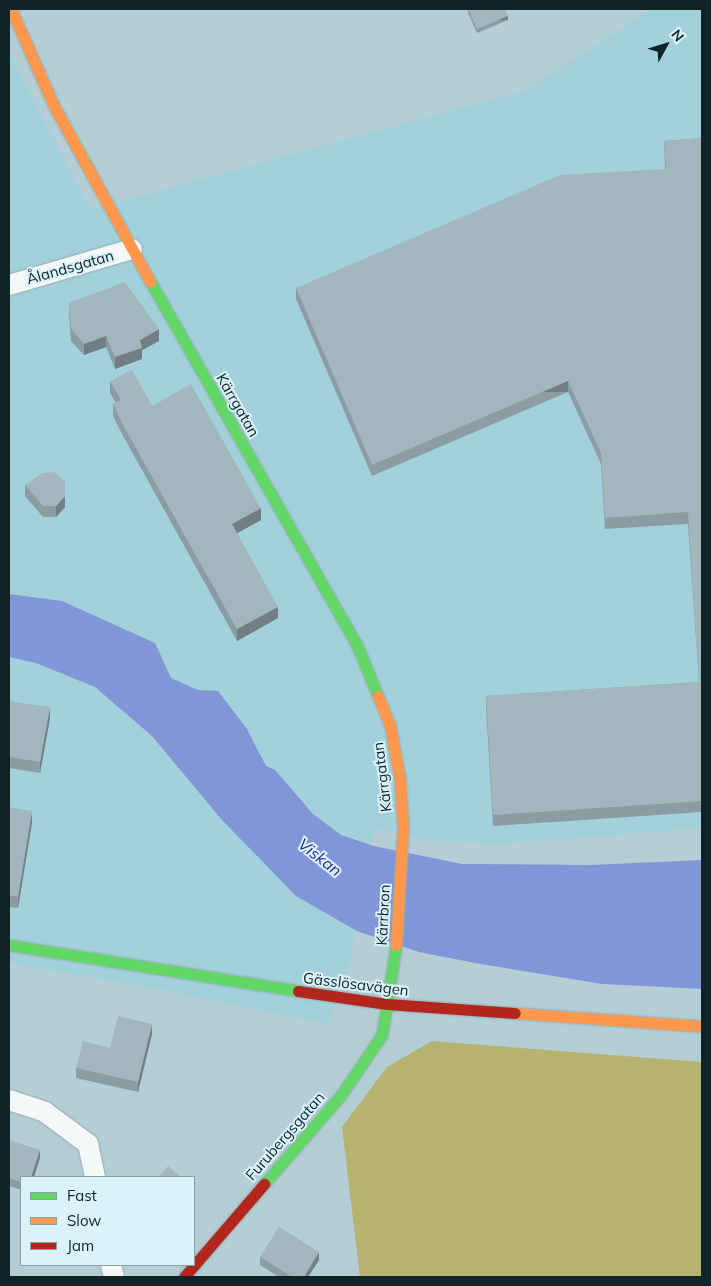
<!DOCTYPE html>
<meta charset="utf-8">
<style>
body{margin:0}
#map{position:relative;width:711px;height:1286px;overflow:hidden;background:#b3cfd5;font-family:Mulish,sans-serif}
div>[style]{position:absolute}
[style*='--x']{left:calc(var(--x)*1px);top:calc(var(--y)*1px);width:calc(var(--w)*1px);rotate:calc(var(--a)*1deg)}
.built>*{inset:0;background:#a3d1db}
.green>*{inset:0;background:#b7b26f}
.water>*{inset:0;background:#8195d7}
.roads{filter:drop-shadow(0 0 1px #96acb2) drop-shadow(0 0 1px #96acb2)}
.street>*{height:20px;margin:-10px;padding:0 10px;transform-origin:10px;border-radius:10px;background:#f4f8f9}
.fast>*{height:11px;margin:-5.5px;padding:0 5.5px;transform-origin:5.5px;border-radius:5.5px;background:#63d668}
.slow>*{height:11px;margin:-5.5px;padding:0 5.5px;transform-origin:5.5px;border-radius:5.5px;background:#ff974d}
.jam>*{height:11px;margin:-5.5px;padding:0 5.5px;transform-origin:5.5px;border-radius:5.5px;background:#b3261e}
.wall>*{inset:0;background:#8b9da3}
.shaded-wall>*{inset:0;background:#717f84;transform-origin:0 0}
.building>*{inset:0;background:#a2b6bd}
span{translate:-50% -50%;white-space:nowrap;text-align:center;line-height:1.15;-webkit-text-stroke:4px #daf3f9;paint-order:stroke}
.street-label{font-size:15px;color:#102428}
.water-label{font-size:16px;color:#25238f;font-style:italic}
.frame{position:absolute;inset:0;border:10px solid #102428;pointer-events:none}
.legend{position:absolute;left:20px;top:1176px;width:175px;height:90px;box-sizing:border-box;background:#daf3f9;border:1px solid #89a0a5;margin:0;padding:6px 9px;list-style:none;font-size:15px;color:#102428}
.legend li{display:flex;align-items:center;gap:10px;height:25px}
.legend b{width:25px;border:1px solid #89a0a5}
.north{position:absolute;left:641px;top:20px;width:50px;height:50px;-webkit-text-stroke:4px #daf3f9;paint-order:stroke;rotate:51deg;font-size:14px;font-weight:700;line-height:20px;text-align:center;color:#102428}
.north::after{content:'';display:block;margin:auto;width:18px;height:22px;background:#102428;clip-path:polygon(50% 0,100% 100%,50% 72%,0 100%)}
</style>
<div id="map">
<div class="built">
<div style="clip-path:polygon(651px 9px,702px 9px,702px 828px,499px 844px,429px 840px,374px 828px,350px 963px,328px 1024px,159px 989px,9px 963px,9px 51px,90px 210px,528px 90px)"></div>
</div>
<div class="green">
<div style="clip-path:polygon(432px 1041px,702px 1062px,702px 1277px,360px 1277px,342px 1127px,387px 1067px)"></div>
</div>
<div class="water">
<div style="clip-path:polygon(9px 594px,62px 601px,155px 643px,171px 678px,198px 690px,218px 691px,247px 729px,266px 766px,275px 770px,313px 814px,341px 835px,374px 846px,462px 864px,591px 865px,702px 860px,702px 989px,602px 984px,475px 963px,419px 952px,357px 931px,296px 896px,222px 820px,152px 736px,95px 687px,36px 663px,9px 657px)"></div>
</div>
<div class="roads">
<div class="street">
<div style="--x:9;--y:285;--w:128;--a:-16.3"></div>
<div style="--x:9;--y:1100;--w:38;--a:18"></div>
<div style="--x:45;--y:1112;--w:54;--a:36.7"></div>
<div style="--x:88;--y:1144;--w:34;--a:78"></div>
<div style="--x:111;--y:1265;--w:12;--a:76"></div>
</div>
<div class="fast">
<div style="--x:150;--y:281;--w:417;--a:60.4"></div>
<div style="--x:356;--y:643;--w:57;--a:67.5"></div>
<div style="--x:9;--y:945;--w:293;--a:9"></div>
<div style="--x:264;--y:1184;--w:118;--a:-49.1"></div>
<div style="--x:341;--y:1095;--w:73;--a:-55.7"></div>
<div style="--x:382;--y:1035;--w:91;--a:-81.2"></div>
</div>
<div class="slow">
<div style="--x:11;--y:9;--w:106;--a:66.1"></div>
<div style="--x:54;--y:106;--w:200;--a:61.3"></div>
<div style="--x:378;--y:696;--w:31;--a:68"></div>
<div style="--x:390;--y:725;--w:56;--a:79.7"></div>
<div style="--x:400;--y:780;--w:48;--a:86.4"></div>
<div style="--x:403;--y:828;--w:117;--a:93.4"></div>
<div style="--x:515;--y:1013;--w:187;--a:4"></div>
</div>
<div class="jam">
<div style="--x:298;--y:991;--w:90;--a:8.3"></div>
<div style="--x:387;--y:1004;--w:128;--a:4"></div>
<div style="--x:184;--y:1277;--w:123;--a:-49.3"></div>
</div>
</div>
<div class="wall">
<div style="clip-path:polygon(468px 9px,508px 20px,477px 33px,468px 13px)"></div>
<div style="clip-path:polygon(702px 138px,702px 812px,493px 826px,486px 707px,486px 696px,699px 682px,688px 524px,605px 529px,601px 464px,568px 392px,372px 476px,296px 299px,296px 288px,665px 169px,664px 141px)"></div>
<div style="clip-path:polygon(69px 303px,159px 341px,142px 350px,142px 359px,115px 369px,106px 347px,84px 355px,71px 341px,69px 314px)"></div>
<div style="clip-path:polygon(110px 381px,152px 406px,261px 520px,237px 533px,278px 618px,237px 641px,122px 434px,113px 416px,113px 404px,116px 403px,110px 393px)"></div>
<div style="clip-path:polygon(25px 485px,65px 507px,56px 517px,43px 517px,25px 496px)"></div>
<div style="clip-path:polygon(9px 701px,50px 718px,40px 773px,9px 768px)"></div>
<div style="clip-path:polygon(9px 807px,32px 822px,18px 908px,9px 907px)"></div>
<div style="clip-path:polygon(152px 1034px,138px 1092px,76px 1078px,76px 1068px,110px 1048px)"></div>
<div style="clip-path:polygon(9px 1140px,40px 1158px,21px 1177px,21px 1190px,9px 1186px)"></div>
<div style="clip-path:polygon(260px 1257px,319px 1260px,308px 1277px,279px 1277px,260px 1265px)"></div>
</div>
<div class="shaded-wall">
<div style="left:508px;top:16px;width:4px;height:34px;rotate:90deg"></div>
<div style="clip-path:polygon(159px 329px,159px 341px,142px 350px,142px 359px,115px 369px,115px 357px,140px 340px)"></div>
<div style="clip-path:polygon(106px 336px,106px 347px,84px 355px,84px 344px)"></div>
<div style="left:568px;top:381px;width:11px;height:213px;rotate:90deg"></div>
<div style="clip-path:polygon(65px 496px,65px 507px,56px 517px,56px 506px)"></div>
<div style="clip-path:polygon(261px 508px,261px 520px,232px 536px,232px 524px)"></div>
<div style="clip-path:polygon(278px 607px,278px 618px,237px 641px,237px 629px)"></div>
<div style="clip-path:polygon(50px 707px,50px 718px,40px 773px,40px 762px)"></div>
<div style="clip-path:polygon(32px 811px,32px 822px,18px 908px,18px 897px)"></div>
<div style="clip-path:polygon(152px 1024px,152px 1034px,138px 1092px,138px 1082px)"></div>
<div style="clip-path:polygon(40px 1150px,40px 1158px,34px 1177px,31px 1177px)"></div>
<div style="clip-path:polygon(195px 1189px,195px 1197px,194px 1198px,194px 1190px)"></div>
<div style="clip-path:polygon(319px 1252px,319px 1260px,308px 1277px,304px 1277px)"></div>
</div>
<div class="building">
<div style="clip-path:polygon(468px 9px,505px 9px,508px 16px,477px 29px)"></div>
<div style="clip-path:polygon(702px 138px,702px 801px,493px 815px,486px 696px,699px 682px,688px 512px,605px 518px,601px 453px,568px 381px,372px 465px,296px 288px,560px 175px,666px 169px,664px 141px)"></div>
<div style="clip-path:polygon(125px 282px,159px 329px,140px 340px,142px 348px,115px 357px,106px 336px,84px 344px,71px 329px,69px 303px)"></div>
<div style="clip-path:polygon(132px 370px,152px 406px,191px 384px,261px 508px,232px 524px,278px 607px,237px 629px,122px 423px,113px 404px,121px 400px,110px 381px)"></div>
<div style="clip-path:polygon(54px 472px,65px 482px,65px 496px,56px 506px,43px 506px,25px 485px,42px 473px)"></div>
<div style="clip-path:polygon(9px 701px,50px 707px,40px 762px,9px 757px)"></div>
<div style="clip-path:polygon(9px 807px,32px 811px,18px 897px,9px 895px)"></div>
<div style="clip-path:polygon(118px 1016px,152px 1024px,138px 1082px,76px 1068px,83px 1041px,110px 1048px)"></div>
<div style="clip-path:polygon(9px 1140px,40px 1150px,31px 1177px,21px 1177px,21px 1182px,9px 1178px)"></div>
<div style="clip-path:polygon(168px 1166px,181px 1177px,159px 1177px)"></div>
<div style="clip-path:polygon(279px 1227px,319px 1252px,304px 1277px,292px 1277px,260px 1257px)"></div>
</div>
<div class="street-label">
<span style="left:70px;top:267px;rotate:-16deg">Ålandsgatan</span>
<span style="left:238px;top:405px;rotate:60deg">Kärrgatan</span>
<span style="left:382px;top:777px;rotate:-97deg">Kärrgatan</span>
<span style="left:383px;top:915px;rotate:-87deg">Kärrbron</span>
<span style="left:356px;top:984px;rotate:7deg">Gässlösavägen</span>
<span style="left:285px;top:1136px;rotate:-49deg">Furubergsgatan</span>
</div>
<div class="water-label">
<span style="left:320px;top:857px;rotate:38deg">Viskan</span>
</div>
<div class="frame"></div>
<ul class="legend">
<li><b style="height:6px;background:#63d668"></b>Fast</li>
<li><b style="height:6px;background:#ff974d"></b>Slow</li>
<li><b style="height:6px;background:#b3261e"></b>Jam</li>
</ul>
<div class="north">N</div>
</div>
